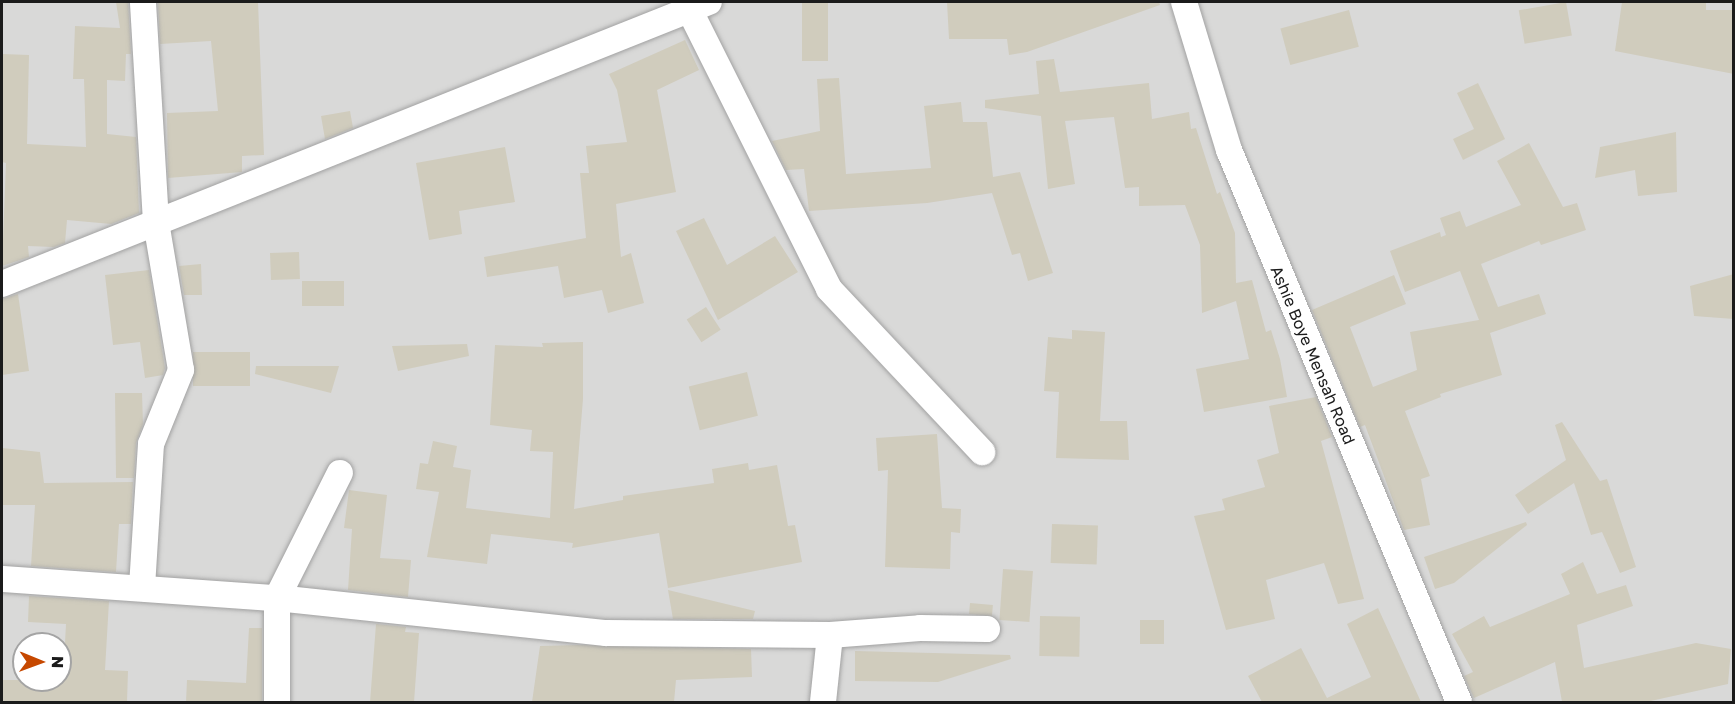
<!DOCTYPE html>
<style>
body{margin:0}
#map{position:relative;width:1735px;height:704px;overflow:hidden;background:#edeee0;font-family:"Golos Text",sans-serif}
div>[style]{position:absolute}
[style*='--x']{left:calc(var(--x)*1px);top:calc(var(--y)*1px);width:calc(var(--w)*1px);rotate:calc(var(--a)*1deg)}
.residential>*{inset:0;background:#d9d9d8}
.building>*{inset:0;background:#d0ccbd;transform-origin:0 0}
.roads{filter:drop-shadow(0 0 2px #a2a2a2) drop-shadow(0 0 2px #a2a2a2)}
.street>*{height:26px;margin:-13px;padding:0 13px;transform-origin:13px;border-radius:13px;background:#fff}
span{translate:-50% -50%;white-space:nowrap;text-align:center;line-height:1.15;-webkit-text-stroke:6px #fff;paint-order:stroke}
.street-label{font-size:16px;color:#1b1b1b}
.frame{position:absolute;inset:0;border:3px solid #1b1b1b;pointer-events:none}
.north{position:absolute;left:12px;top:632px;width:60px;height:60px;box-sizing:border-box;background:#fff;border:2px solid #a4a4a4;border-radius:50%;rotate:91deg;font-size:16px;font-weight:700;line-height:24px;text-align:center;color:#1b1b1b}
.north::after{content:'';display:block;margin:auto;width:21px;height:27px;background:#c64800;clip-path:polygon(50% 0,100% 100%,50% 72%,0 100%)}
</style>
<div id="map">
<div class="residential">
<div style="clip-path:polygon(evenodd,2px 2px,1733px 2px,1733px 702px,2px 702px,2px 2px,24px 644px,60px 644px,60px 680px,24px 680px,24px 644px)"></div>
</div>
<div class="building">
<div style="clip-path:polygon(116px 2px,128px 2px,131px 54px,126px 54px,125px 81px,107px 80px,107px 134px,136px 137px,139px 213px,111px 224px,67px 220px,65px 243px,54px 247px,28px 246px,29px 257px,2px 266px,6px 163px,2px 162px,2px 54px,29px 55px,27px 144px,86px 147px,84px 79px,73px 79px,75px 26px,120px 28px)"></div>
<div style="clip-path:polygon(158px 2px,258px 2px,264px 155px,242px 156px,242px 172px,168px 178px,167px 113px,218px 111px,211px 41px,160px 44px)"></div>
<div style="left:802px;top:2px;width:26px;height:59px"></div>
<div style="clip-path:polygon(947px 2px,1159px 2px,1160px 5px,1027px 52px,1009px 55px,1007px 39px,949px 39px)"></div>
<div style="left:1566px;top:2px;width:34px;height:48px;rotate:80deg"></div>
<div style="clip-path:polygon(1622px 2px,1706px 2px,1706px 10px,1734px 10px,1734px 74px,1615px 51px)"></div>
<div style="left:1349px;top:10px;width:38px;height:71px;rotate:75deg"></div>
<div style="clip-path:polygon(685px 40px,699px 70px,657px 90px,676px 192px,616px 204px,621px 257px,631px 253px,644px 303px,608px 313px,602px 290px,564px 298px,558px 266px,487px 277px,484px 257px,586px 238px,580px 173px,589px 173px,586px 146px,627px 142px,617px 90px,609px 74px)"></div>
<div style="clip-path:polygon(1054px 59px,1060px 92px,1149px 83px,1152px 119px,1189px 112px,1191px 129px,1196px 128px,1217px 194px,1220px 192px,1235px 233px,1236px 283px,1252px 280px,1266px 332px,1271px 330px,1280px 359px,1287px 397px,1204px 412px,1196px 369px,1249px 359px,1236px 301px,1202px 313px,1200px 245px,1185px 205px,1139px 206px,1139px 187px,1125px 188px,1114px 117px,1065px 121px,1075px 184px,1048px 189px,1041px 116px,985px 108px,985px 100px,1039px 94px,1036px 61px)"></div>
<div style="clip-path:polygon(839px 78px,846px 174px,931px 168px,924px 106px,961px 102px,963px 122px,987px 122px,993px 177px,1020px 172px,1053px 273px,1028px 281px,1020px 253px,1012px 255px,992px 193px,927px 203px,809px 211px,804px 169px,786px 170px,772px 141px,820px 131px,817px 79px)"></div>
<div style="clip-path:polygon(1478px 83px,1505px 139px,1463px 160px,1453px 139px,1474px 129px,1457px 93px)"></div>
<div style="clip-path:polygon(350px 111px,353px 128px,325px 139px,321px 116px)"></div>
<div style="clip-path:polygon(1676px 132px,1677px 192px,1638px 196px,1635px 170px,1595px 178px,1600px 147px)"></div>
<div style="clip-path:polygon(1529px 143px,1563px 207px,1577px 203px,1586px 230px,1541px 245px,1539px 241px,1481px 264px,1498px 307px,1539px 294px,1546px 314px,1490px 333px,1502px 375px,1440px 394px,1441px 397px,1405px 411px,1430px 476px,1421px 479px,1430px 525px,1404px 530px,1365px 425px,1360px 427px,1312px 310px,1394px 275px,1406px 304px,1350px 327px,1373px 387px,1417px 370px,1410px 332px,1479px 320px,1460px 271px,1405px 292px,1390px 251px,1440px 232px,1441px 237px,1446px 235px,1440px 218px,1460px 211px,1466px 227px,1521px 205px,1497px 161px)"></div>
<div style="clip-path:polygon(505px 147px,515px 202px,459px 211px,462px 234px,429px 240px,416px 163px)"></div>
<div style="clip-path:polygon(704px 218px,727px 265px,775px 236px,798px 272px,718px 320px,676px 231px)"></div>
<div style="left:299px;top:252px;width:27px;height:29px;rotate:88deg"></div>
<div style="clip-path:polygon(201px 264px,202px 295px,184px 295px,179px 266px)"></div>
<div style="clip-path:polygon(149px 270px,165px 368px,163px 375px,145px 378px,140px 342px,113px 345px,105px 275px)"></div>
<div style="clip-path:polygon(1734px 274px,1734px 319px,1694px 316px,1690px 286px)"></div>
<div style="left:302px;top:281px;width:42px;height:25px"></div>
<div style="clip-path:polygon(18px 294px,29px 371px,2px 375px,2px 299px)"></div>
<div style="left:706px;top:307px;width:27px;height:23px;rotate:57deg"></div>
<div style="clip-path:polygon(1072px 330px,1105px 332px,1100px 421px,1127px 421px,1129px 460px,1056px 458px,1059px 392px,1044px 391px,1048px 337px,1072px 339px)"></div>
<div style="clip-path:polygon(583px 342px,583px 399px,574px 509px,623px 500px,623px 496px,714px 483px,712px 469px,748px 463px,749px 470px,777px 465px,788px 526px,795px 525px,802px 562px,668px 588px,659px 533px,572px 548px,573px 543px,491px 534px,487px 564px,427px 557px,439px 492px,416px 489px,420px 463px,428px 464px,433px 441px,457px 446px,453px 467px,471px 470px,466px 508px,550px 518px,553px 452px,530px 451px,532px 430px,490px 425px,495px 345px,543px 347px,542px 343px)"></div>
<div style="clip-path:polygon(467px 344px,469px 356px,398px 371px,392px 346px)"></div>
<div style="left:193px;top:352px;width:57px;height:34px"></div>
<div style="clip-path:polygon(256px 366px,339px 366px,331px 393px,255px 374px)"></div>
<div style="left:747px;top:372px;width:45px;height:60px;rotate:76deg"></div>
<div style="clip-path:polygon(115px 393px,142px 393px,143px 424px,136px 443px,134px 478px,116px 478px)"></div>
<div style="clip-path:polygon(1316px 397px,1332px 437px,1321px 441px,1364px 599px,1338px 604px,1324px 563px,1266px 580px,1275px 619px,1226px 630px,1194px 516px,1225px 510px,1222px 499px,1265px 487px,1257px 460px,1279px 453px,1269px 406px)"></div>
<div style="clip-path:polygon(1562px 422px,1600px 481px,1607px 479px,1636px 567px,1620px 573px,1602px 532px,1591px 535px,1574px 483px,1528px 514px,1515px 495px,1566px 460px,1555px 425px)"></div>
<div style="clip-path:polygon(937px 434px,942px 508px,961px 509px,960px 533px,951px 532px,950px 569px,885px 567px,888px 470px,878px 471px,876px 438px)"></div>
<div style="clip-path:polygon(2px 448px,40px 452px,44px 483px,133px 482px,131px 524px,119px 524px,116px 572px,31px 566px,35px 505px,2px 505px)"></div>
<div style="clip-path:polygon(349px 490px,387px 495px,380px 558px,411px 560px,408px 597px,348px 590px,352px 529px,344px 528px)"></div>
<div style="clip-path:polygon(1526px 522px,1527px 525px,1454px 583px,1435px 589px,1424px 557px)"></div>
<div style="left:1052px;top:524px;width:46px;height:39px;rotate:2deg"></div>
<div style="clip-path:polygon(1583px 562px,1597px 594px,1626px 585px,1633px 606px,1577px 625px,1584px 668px,1696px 643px,1731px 649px,1728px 684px,1646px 702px,1562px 702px,1555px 662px,1474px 698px,1464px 676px,1473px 672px,1452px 634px,1484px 616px,1490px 627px,1570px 594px,1561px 574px)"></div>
<div style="left:1003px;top:569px;width:30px;height:51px;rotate:4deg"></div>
<div style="clip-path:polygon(668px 590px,755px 611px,753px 619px,673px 619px)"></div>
<div style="clip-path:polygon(29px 596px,109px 601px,105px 670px,128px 671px,127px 702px,2px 702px,2px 680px,63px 680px,66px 624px,28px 622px)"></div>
<div style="left:970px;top:603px;width:23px;height:11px;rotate:5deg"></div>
<div style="clip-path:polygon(1378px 608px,1421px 702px,1262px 702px,1248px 676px,1301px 648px,1327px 698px,1371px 677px,1347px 624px)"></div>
<div style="left:1040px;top:616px;width:40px;height:40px;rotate:1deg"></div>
<div style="left:1140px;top:620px;width:24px;height:24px"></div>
<div style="clip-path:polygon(376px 624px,406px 627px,405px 632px,419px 633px,414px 702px,370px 702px)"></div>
<div style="clip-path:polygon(249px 628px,262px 628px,262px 702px,186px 702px,187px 680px,246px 683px)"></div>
<div style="clip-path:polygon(578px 645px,751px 649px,752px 677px,676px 680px,674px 702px,532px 702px,540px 646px)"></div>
<div style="clip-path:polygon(855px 651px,1010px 655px,1011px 659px,938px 682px,855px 681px)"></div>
</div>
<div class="roads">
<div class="street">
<div style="--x:1184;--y:2;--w:155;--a:73.1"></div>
<div style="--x:1229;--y:150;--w:598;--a:67.38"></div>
<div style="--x:689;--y:9;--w:313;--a:63.4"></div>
<div style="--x:829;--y:289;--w:224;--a:46.8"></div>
<div style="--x:2;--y:284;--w:761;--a:-21.75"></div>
<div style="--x:2;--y:579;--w:276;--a:4"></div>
<div style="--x:277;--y:598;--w:331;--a:6.1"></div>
<div style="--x:606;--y:633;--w:224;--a:0.5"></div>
<div style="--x:830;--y:635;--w:90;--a:-4.4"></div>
<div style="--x:920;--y:628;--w:67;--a:0.9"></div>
<div style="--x:142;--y:587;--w:143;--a:-86.4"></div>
<div style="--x:151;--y:444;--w:80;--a:-67.9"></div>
<div style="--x:181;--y:370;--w:150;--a:-99.6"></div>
<div style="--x:156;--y:222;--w:220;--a:-93.4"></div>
<div style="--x:277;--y:702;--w:104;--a:-90"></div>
<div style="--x:277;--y:598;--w:140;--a:-63.3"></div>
<div style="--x:823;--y:702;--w:67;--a:-84"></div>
</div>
</div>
<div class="street-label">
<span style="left:1313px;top:355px;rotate:67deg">Ashie Boye Mensah Road</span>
</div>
<div class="frame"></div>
<div class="north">N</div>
</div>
